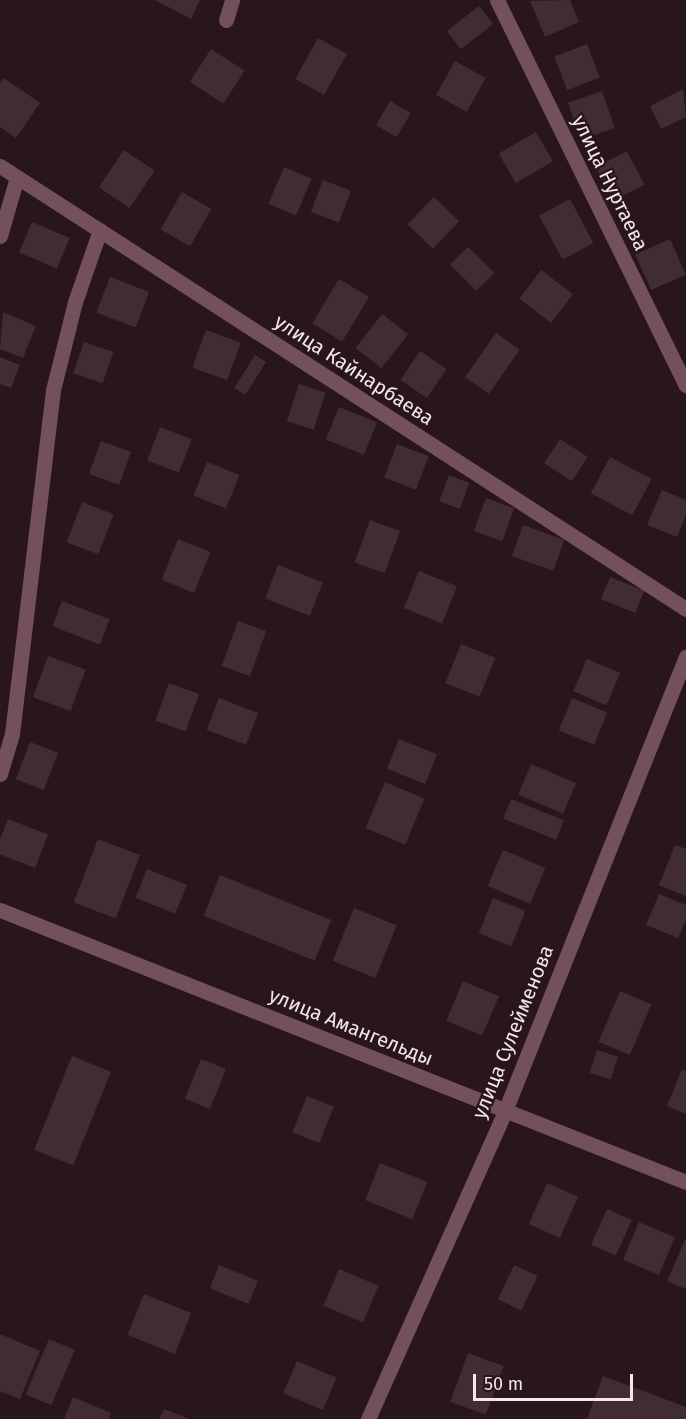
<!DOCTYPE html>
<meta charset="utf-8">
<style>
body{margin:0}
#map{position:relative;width:686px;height:1419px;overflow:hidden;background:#29151c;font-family:"Fira Sans",sans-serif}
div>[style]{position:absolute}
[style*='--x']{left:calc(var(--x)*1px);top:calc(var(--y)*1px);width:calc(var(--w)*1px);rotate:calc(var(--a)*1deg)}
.building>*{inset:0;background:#422c33;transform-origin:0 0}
.street>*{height:15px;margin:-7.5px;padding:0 7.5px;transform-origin:7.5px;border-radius:7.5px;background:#73505b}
span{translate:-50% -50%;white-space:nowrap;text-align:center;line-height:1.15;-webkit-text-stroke:4.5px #29151c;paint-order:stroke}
.street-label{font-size:20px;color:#f5e6ea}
.scale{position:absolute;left:473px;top:1374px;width:160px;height:27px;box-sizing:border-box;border:3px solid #f5e6ea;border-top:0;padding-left:8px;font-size:18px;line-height:21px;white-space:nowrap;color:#f5e6ea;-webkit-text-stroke:4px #29151c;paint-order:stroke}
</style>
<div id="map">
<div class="building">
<div style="clip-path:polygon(155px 0,200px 0,191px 19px)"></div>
<div style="clip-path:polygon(570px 0,579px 22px,545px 37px,530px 1px)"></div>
<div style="left:479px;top:6px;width:23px;height:41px;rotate:52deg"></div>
<div style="left:318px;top:38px;width:33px;height:47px;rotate:29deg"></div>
<div style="left:587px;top:44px;width:36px;height:35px;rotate:69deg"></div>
<div style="left:211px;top:49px;width:40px;height:39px;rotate:33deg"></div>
<div style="left:455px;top:61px;width:35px;height:39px;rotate:29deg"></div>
<div style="clip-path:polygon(4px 78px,40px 103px,16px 138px,0 127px,0 84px)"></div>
<div style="clip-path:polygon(683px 89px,686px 117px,661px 129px,650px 106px)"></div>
<div style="left:602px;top:91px;width:39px;height:36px;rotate:71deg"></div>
<div style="left:390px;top:101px;width:24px;height:28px;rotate:30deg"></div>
<div style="left:536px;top:132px;width:34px;height:43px;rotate:60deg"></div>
<div style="left:124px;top:150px;width:37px;height:45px;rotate:34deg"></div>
<div style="left:627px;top:151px;width:38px;height:35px;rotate:63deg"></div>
<div style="left:284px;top:167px;width:30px;height:40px;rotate:23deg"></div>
<div style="left:323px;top:180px;width:30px;height:34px;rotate:21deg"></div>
<div style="left:182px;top:192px;width:34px;height:43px;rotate:30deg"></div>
<div style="left:434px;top:197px;width:35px;height:38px;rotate:44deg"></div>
<div style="left:570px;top:199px;width:50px;height:35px;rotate:62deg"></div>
<div style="left:32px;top:222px;width:41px;height:33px;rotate:23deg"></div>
<div style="left:670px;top:239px;width:39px;height:38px;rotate:66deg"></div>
<div style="left:468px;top:247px;width:37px;height:25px;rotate:45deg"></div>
<div style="left:541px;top:270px;width:40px;height:36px;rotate:37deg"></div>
<div style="left:110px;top:277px;width:42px;height:38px;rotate:21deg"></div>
<div style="left:339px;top:279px;width:35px;height:52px;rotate:31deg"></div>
<div style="clip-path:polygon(3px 312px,36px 326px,23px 358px,0 349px)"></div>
<div style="left:382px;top:314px;width:33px;height:43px;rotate:38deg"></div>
<div style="left:206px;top:330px;width:37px;height:40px;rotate:20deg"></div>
<div style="left:496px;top:333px;width:29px;height:54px;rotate:35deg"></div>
<div style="left:84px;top:342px;width:31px;height:33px;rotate:19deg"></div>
<div style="left:420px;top:351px;width:32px;height:35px;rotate:34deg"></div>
<div style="left:255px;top:355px;width:13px;height:39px;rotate:32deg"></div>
<div style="clip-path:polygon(0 357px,20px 365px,11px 388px,0 384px)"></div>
<div style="left:299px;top:384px;width:28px;height:39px;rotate:18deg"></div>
<div style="left:339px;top:407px;width:41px;height:35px;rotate:22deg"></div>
<div style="left:160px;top:427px;width:34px;height:36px;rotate:21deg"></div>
<div style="left:560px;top:439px;width:33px;height:29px;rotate:33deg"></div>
<div style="left:101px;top:441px;width:32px;height:35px;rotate:20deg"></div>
<div style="left:397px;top:444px;width:34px;height:36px;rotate:21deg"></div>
<div style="left:610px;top:457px;width:47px;height:41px;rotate:28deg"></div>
<div style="left:207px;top:462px;width:35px;height:36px;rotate:22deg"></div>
<div style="left:449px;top:475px;width:22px;height:28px;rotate:21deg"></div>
<div style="clip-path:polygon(662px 490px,686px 500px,686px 515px,677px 537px,647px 525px)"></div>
<div style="left:486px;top:498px;width:30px;height:35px;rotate:20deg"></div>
<div style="left:82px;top:502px;width:34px;height:43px;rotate:21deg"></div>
<div style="left:370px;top:520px;width:32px;height:45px;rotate:20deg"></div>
<div style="left:523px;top:525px;width:44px;height:33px;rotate:20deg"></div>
<div style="left:178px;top:539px;width:35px;height:44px;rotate:22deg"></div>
<div style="left:278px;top:565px;width:48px;height:36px;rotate:21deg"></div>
<div style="left:419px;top:571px;width:41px;height:40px;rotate:22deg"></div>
<div style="left:610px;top:577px;width:37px;height:24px;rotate:22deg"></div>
<div style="left:62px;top:601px;width:51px;height:27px;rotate:21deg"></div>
<div style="left:238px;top:621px;width:30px;height:48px;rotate:20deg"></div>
<div style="left:461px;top:644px;width:37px;height:42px;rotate:22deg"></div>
<div style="left:48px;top:656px;width:40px;height:44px;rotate:20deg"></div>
<div style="left:587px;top:659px;width:36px;height:35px;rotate:23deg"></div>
<div style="left:169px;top:683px;width:32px;height:40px;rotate:20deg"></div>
<div style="left:219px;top:698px;width:42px;height:34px;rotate:21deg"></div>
<div style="left:572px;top:698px;width:38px;height:35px;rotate:22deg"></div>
<div style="left:399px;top:739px;width:41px;height:32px;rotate:22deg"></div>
<div style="left:30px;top:742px;width:30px;height:40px;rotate:21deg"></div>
<div style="left:531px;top:764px;width:49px;height:33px;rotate:23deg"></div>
<div style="left:385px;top:782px;width:43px;height:50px;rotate:23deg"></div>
<div style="left:511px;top:799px;width:57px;height:21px;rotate:22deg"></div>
<div style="left:8px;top:819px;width:43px;height:36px;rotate:21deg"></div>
<div style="left:98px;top:839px;width:45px;height:68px;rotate:21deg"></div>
<div style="clip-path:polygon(675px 845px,686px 849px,686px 896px,659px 885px)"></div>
<div style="left:503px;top:850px;width:46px;height:39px;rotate:23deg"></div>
<div style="left:147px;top:869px;width:43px;height:31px;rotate:22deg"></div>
<div style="left:220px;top:875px;width:120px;height:44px;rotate:22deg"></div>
<div style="clip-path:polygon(659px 894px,686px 905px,686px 920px,678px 938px,646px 925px)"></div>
<div style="left:493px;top:898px;width:35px;height:38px;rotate:22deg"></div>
<div style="left:354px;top:908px;width:46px;height:57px;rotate:22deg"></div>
<div style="left:463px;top:981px;width:39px;height:43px;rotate:23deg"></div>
<div style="left:620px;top:991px;width:34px;height:55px;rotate:23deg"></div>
<div style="left:597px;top:1050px;width:22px;height:24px;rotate:18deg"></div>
<div style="left:72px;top:1056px;width:42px;height:101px;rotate:22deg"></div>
<div style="left:201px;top:1059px;width:27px;height:43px;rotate:22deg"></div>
<div style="clip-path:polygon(682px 1069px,686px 1071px,686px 1114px,667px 1106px)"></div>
<div style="left:307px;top:1096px;width:29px;height:39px;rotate:22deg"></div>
<div style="left:380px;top:1163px;width:51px;height:40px;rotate:22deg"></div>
<div style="left:547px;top:1183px;width:34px;height:45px;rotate:24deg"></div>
<div style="left:607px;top:1209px;width:27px;height:39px;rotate:24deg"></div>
<div style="left:639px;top:1222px;width:39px;height:41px;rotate:23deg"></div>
<div style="clip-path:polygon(686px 1238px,686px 1289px,667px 1281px)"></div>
<div style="left:219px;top:1265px;width:42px;height:25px;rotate:22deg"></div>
<div style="left:514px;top:1265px;width:26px;height:38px;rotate:25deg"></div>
<div style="left:339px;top:1269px;width:43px;height:40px;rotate:23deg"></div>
<div style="left:144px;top:1294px;width:51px;height:44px;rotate:22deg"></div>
<div style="clip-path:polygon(0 1334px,40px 1351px,20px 1399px,0 1391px)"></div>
<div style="left:49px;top:1339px;width:28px;height:60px;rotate:23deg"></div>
<div style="left:468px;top:1353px;width:38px;height:52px;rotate:20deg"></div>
<div style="left:297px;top:1361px;width:43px;height:35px;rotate:23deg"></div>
<div style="clip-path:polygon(603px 1376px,686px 1407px,686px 1419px,587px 1419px)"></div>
<div style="clip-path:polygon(73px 1397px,111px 1413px,109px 1419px,64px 1419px)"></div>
<div style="clip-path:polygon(164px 1409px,189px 1419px,159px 1419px)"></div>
</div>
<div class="street">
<div style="--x:497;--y:0;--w:429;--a:63.9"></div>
<div style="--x:226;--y:20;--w:21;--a:-73"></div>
<div style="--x:0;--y:166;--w:817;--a:32.85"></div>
<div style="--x:0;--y:236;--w:61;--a:-73.9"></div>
<div style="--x:0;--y:774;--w:42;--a:-73.3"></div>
<div style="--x:12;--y:734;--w:346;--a:-83.2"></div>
<div style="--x:53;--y:390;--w:91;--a:-76"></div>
<div style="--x:75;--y:302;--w:76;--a:-70.9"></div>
<div style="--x:0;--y:910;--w:738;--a:21.63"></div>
<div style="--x:368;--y:1419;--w:337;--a:-66"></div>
<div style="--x:505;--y:1111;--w:489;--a:-68.3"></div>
</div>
<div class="street-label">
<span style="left:610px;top:183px;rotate:64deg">улица Нуртаева</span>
<span style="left:354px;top:370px;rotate:33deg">улица Кайнарбаева</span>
<span style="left:351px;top:1027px;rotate:22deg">улица Амангельды</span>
<span style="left:513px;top:1032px;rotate:-68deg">улица Сулейменова</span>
</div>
<div class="scale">50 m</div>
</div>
